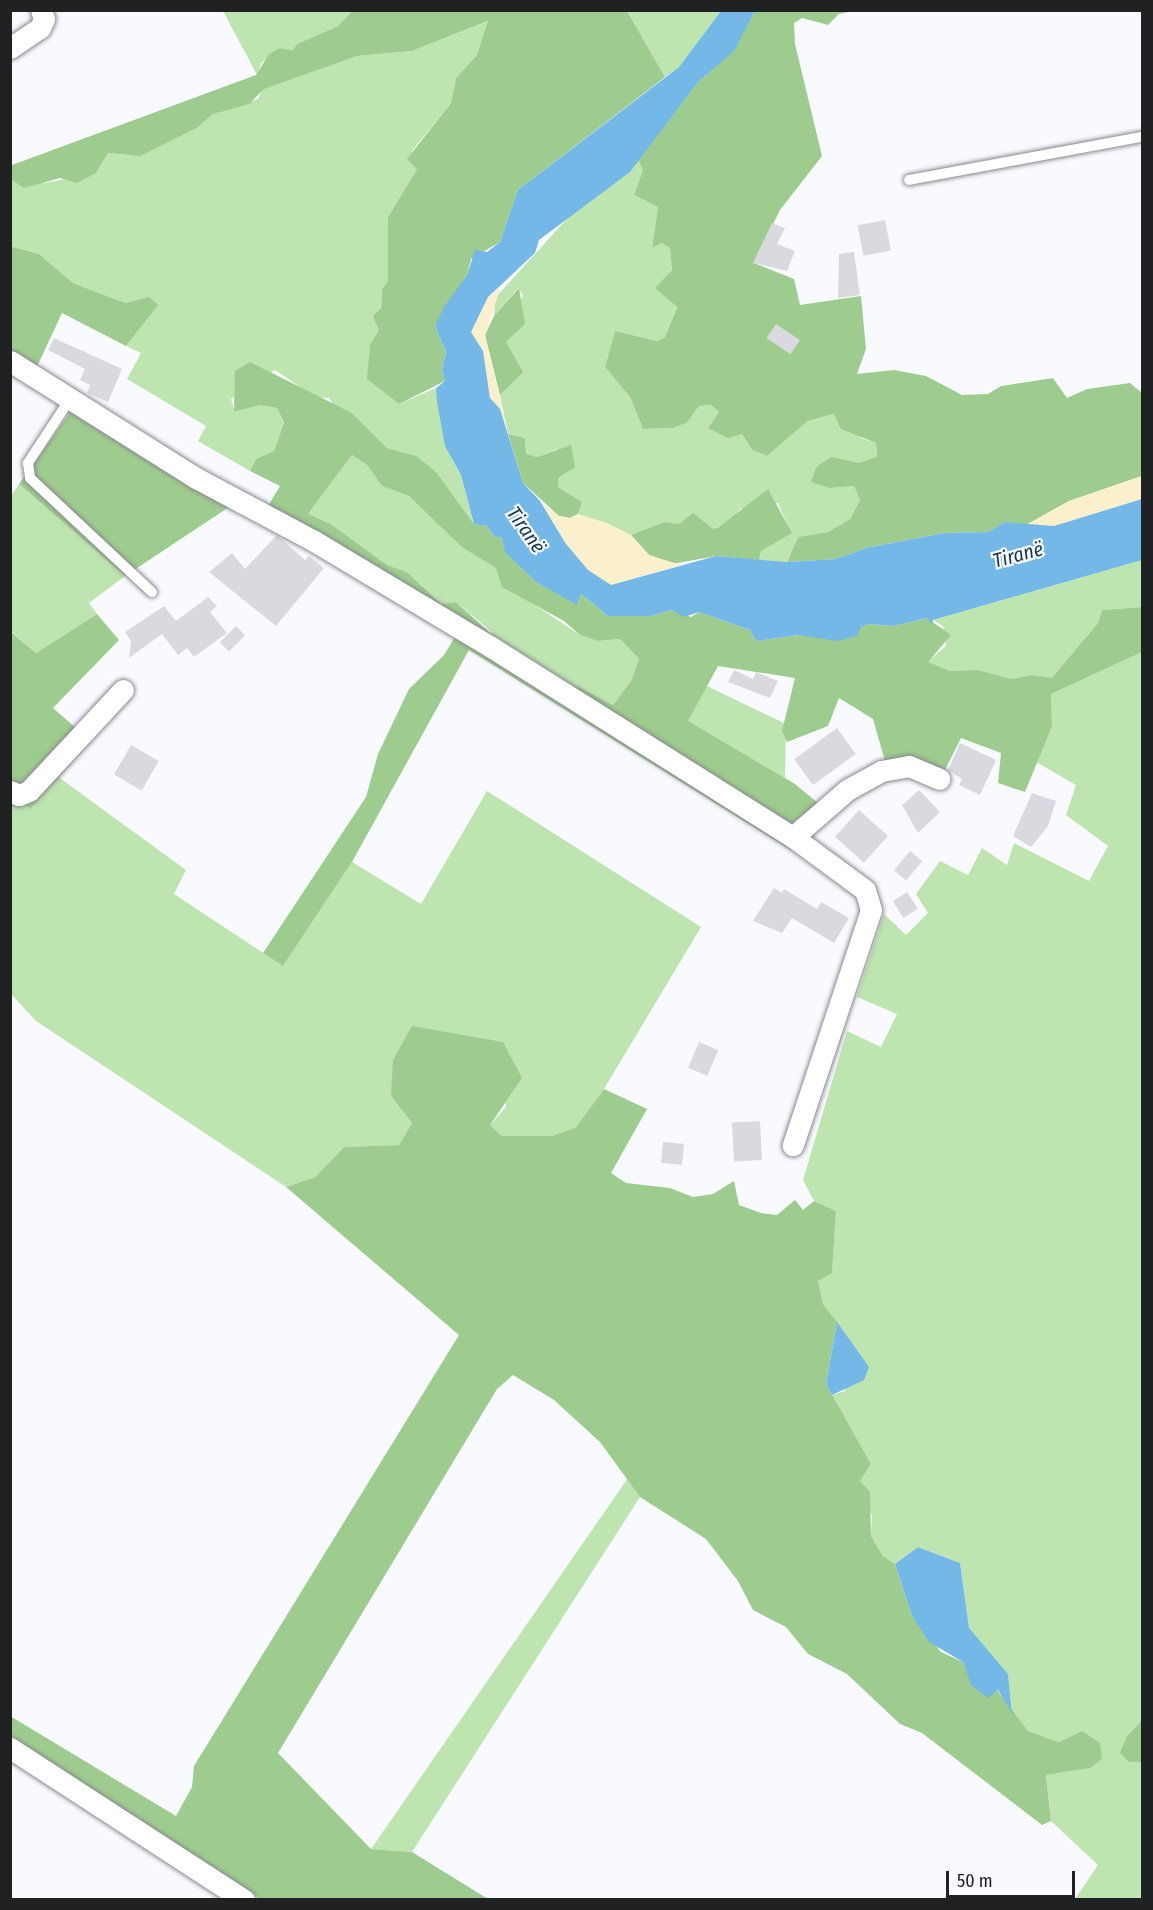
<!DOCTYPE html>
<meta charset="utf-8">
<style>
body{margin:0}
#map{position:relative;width:1153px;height:1910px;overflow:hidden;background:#f8faff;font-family:"Fira Sans Condensed",sans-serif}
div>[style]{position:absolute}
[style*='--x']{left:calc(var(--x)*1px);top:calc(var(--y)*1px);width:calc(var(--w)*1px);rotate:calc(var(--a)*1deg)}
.green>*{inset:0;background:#bee4b0}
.forest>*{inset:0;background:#9ecc8e}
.sand>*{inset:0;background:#faf0cb}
.water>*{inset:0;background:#73b8e6}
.building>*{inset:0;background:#dad9df;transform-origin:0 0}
.roads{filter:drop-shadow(0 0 2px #87898e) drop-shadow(0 0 2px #87898e)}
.service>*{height:10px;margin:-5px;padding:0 5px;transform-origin:5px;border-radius:5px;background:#fff}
.minor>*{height:21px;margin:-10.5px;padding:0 10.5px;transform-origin:10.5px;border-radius:10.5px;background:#fff}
span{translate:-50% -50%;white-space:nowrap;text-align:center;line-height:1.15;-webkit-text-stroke:4.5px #f8faff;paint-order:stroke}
.water-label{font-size:20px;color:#18374a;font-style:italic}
.frame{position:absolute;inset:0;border:12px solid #202123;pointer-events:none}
.scale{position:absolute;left:946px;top:1871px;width:129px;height:27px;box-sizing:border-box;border:3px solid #202123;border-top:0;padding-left:8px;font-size:18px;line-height:21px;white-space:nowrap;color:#202123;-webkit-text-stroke:4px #f8faff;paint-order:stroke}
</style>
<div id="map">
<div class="green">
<div style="clip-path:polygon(223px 11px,352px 11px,338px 26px,297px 44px,293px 50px,280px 48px,261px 63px,257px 75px)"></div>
<div style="clip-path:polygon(627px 11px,721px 11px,679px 67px,665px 77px)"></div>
<div style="clip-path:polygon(489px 21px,477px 55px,456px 78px,451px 103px,412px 151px,417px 169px,388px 217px,388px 281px,382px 289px,379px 330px,370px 344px,368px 379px,399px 404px,436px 388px,452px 459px,461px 475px,474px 524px,437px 473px,417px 456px,387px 448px,352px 413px,335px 407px,329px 398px,315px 397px,275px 370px,231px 399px,235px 412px,261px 405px,277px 408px,284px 424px,274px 451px,256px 459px,250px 471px,198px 441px,206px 426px,127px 379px,141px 353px,126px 346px,157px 305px,149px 298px,126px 303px,96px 292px,73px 283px,39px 254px,11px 246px,11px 166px,12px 180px,45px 183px,96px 173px,108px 153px,127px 155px,154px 149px,197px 128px,213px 114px,258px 99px,263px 89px,357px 56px,412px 51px)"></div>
<div style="clip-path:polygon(638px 160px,643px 170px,634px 195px,658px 207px,652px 248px,662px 243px,670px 247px,672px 270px,656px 288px,677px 306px,665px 337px,657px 341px,615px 331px,605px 367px,630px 397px,643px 429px,673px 428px,687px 423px,699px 406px,711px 405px,719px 412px,708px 428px,742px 434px,752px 450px,767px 456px,808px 421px,835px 414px,861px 438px,876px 443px,877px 456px,859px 463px,832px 458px,830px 488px,854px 486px,860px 500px,850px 519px,828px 532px,798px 537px,787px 562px,759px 560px,761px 551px,791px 533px,778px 503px,740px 509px,731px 522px,713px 529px,664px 522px,631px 535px,578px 514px,582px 502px,558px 487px,558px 449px,537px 457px,526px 455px,525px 438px,508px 434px,500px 395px,522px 372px,506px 342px,523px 295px,518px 288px,494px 316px,495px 298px,564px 222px,588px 199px,630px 172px)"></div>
<div style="clip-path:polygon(352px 455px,367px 465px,382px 486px,409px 496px,426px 509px,463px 548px,496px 568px,520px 595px,580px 635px,598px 641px,620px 639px,639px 659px,631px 681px,613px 705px,580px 687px,576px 693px,495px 641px,491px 631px,456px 602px,443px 604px,407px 572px,387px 565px,331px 524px,308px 514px)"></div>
<div style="clip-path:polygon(19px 484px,125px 576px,89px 603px,97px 614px,36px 653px,11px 631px,11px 496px)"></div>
<div style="clip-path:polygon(1142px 560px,1142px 607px,1102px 610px,1098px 623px,1052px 679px,1031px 675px,1012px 679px,978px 670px,950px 671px,927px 662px,946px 646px,943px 626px,933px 620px)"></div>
<div style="clip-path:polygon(1142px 652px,1142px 1720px,1127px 1736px,1129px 1762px,1142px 1762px,1142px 1899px,1075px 1899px,1098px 1865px,1051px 1821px,1046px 1775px,1090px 1768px,1082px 1731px,1059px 1742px,1028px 1731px,1012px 1713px,1008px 1674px,969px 1629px,960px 1563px,918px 1547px,895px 1564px,883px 1556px,871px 1536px,872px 1516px,860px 1481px,871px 1464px,832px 1395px,845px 1391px,851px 1343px,823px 1304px,818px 1281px,832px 1272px,836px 1211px,814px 1201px,803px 1180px,847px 1031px,881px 1047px,897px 1014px,857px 997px,884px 914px,906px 935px,928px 913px,916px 894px,940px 861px,968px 875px,982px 848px,1007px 865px,1014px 843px,1089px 881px,1108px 846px,1066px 815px,1076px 785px,1036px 762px,1052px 726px,1051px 694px)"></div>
<div style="clip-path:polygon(707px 686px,786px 724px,785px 778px,687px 721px)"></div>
<div style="clip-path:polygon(57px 776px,186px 870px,174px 894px,283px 966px,352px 862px,421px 904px,487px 791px,701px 927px,604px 1089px,576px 1127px,552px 1136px,502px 1136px,490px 1125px,506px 1107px,503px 1042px,459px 1036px,391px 1096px,412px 1123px,399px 1145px,344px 1147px,315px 1177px,286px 1187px,36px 1021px,11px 994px,10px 786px)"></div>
<div style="clip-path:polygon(628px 1478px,640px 1497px,412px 1852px,371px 1849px)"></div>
</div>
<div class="forest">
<div style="clip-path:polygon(352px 11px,627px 11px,665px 77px,518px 190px,500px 242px,471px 259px,467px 275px,435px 326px,446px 352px,442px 369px,445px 381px,399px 404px,367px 379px,370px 344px,379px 330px,373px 316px,381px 308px,382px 289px,388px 281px,388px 217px,417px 169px,407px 159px,451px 103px,456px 78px,477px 55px,488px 21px,412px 51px,357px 56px,264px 89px,249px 104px,213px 114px,197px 128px,140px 156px,108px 153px,96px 173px,77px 183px,60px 178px,24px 188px,12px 180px,12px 165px,256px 75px,269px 54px,280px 48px,293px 50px,297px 44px,338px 26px)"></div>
<div style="clip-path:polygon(755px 11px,853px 11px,839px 14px,828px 25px,802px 18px,794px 23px,795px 44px,822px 156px,780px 210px,754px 263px,794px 279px,800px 305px,861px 296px,866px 349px,857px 374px,894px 370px,926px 376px,962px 395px,988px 394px,1001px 386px,1053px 378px,1067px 398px,1087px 389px,1130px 383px,1142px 393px,1142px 476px,1069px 501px,1026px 525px,1005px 522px,988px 532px,944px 533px,866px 548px,836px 559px,787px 562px,798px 537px,828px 532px,850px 519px,860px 500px,854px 486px,830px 488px,811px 482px,817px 466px,832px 457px,859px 463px,877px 456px,876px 443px,841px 429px,834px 414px,808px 421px,767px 456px,752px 450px,742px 434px,728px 438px,708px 428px,719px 412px,711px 405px,699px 406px,687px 423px,673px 428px,643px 429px,630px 397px,605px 367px,615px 331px,657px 341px,665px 337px,677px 307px,655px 288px,672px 270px,670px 248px,662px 243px,652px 248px,658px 207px,634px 195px,643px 170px,638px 160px,698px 82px,734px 50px)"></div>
<div style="clip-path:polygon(10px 246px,39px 254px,73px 283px,96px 292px,126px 303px,149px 297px,158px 305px,126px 346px,62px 313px,35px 371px,11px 354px)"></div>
<div style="clip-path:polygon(519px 288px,525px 324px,506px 342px,523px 372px,500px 395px,485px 335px,494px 316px)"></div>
<div style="clip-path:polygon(250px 362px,352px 413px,387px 448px,417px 456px,437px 473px,474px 524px,487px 526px,495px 537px,502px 538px,506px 552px,536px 582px,577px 604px,581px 594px,608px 616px,650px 616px,672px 610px,691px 617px,699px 612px,750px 630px,756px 641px,799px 635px,834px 637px,869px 624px,894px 626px,927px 618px,951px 635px,928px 662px,950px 671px,978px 670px,1012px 679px,1031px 675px,1052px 678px,1098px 623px,1102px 610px,1142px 607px,1142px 652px,1051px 694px,1052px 726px,1025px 792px,998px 783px,1001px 753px,961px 738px,945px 770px,914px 760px,885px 761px,873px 719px,839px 698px,828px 726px,787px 742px,782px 731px,795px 678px,718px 666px,688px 721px,795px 784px,818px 803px,791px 824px,576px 693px,574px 686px,580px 687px,613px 705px,631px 681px,639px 659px,620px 639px,598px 641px,580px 635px,564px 621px,502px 587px,496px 568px,463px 548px,409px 496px,382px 486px,367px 465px,352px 455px,308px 514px,331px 524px,387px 565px,407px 572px,442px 604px,456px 602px,499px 641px,268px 506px,280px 486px,250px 471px,256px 459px,274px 451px,284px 423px,277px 408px,261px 405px,234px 412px,235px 371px)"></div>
<div style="clip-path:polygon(72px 410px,232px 505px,125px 576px,19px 484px)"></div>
<div style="clip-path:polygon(508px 434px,525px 438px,526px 454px,537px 457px,571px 445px,575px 467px,558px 478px,558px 487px,582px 502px,578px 514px,570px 518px,559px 516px,523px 483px)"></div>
<div style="clip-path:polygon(768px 489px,792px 533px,761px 551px,759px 560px,716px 556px,672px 564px,649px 555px,631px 535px,664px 522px,679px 524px,693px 513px,713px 529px,719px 527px)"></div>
<div style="clip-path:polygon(97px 614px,119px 640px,53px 708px,91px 741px,30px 809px,11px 786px,10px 631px,36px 653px)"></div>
<div style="clip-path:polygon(458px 632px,777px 835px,792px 851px,469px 650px,352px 862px,283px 966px,263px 953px,366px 797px,378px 754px,409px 689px,444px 655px)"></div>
<div style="clip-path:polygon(412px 1026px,503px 1042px,522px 1078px,490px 1125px,502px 1136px,552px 1136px,576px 1127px,604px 1089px,647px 1109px,611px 1173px,626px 1183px,670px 1188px,693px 1197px,713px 1194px,734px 1181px,739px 1205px,761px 1213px,777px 1215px,795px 1200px,803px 1210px,814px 1201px,836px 1211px,832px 1273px,818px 1281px,823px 1304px,837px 1322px,826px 1384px,871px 1464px,860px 1481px,870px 1492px,871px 1536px,883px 1556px,895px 1564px,912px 1616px,941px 1652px,963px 1662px,972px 1685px,997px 1690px,1028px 1731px,1059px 1742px,1082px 1731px,1100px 1743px,1102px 1759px,1090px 1768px,1046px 1775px,1051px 1821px,1042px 1825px,922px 1733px,900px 1724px,847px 1674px,808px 1654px,786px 1627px,753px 1610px,738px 1581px,706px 1539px,640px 1497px,600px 1442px,554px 1400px,513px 1375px,497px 1389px,278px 1753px,371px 1849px,412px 1852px,488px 1899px,260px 1899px,11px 1736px,10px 1716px,176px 1816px,192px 1787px,194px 1766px,459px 1335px,286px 1187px,315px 1177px,344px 1147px,399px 1145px,412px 1123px,391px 1096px,393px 1060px)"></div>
<div style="clip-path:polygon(1142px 1720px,1142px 1762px,1129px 1762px,1120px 1753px,1127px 1736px)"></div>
</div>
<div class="sand">
<div style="clip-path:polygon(501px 286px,485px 335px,508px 434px,500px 409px,490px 398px,483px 351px,471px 333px,488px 297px)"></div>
<div style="clip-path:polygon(1142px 476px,1142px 499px,1054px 526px,1026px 525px,1069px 501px)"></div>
<div style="clip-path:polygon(540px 501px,559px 516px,570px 518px,578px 514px,607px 523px,631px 535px,649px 555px,681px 565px,611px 585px,588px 570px,566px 544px)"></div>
</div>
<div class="water">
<div style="clip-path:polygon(721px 11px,755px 11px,734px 51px,698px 82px,630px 172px,539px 240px,535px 253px,488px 297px,471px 332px,483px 351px,490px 398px,500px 409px,523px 483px,540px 501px,566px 544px,588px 570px,611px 585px,716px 556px,787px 562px,836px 559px,866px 548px,944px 533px,988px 532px,1005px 522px,1054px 526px,1142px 499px,1142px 560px,933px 620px,932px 624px,927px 618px,894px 626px,869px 624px,861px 627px,857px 636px,837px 641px,799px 635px,756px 641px,750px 630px,699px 612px,684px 617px,672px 610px,650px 616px,608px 616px,581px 594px,577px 605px,536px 582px,505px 552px,502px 538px,495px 537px,487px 526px,474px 524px,461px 475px,445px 446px,437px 402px,436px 388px,445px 381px,442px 369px,446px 352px,435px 326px,444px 307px,467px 275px,475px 250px,487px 252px,500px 242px,518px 190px,679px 67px)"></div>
<div style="clip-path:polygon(837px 1322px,869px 1367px,864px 1380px,832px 1395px,826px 1384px)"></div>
<div style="clip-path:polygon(918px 1547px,960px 1563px,969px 1628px,1008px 1674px,1012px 1713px,998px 1690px,988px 1698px,971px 1685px,963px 1662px,929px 1642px,912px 1616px,895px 1564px)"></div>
</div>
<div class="building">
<div style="left:885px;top:220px;width:31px;height:28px;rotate:79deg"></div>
<div style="clip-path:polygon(772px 223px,785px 228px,777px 244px,795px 251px,787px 271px,753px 263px)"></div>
<div style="clip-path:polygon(854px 252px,860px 295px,838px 298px,839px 254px)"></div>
<div style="left:776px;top:324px;width:29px;height:17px;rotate:34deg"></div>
<div style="clip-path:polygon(54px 338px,122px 369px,108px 402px,87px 393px,90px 385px,80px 380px,85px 369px,48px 350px)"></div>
<div style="clip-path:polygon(277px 535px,305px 560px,309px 556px,324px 568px,276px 626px,209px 572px,232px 553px,245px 569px)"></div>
<div style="clip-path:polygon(208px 597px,217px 606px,210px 612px,227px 633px,194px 657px,187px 648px,178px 655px,162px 634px,129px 658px,131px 641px,125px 632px,164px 606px,176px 621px)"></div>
<div style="left:236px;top:626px;width:13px;height:23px;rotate:45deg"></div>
<div style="clip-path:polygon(734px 670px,753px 679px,756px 672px,778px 681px,770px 698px,728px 682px)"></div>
<div style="left:837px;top:728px;width:32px;height:53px;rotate:54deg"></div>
<div style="clip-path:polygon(960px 743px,996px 760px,980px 795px,959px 785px,962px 779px,948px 770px)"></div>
<div style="left:131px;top:745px;width:32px;height:34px;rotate:30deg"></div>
<div style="clip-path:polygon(919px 790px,940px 812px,918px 833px,902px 805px)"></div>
<div style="clip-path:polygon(1032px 793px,1056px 801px,1048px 826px,1031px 847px,1013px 836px)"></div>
<div style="left:859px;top:810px;width:39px;height:36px;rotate:42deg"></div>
<div style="left:910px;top:851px;width:16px;height:25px;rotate:40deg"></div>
<div style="clip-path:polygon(774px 888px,782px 893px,784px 889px,817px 909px,821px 902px,849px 918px,834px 943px,792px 918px,782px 933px,753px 921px)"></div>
<div style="left:907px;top:892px;width:20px;height:17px;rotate:57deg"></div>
<div style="left:699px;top:1042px;width:21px;height:28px;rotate:23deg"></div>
<div style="left:760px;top:1121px;width:39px;height:28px;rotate:87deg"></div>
<div style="left:663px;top:1142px;width:21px;height:21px;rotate:5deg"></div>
</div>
<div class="roads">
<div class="service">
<div style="--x:909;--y:180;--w:237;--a:-10.5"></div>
<div style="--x:70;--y:399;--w:77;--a:123.3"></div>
<div style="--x:28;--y:463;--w:15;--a:82"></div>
<div style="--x:30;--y:478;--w:167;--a:43.1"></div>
</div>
<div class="minor">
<div style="--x:10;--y:48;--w:36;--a:-34"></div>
<div style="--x:40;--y:28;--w:10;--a:-66"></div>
<div style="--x:44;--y:19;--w:9;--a:-108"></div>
<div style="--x:10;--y:361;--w:220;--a:32.2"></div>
<div style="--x:196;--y:478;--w:134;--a:28.1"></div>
<div style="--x:314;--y:541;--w:206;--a:30.9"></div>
<div style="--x:491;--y:647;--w:357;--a:32.2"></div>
<div style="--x:793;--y:837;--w:89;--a:36.4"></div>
<div style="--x:865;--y:890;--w:21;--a:73"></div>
<div style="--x:871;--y:910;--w:248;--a:108.4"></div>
<div style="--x:10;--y:791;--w:10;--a:24"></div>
<div style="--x:19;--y:795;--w:11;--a:-22"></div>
<div style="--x:29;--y:791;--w:138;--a:-47.1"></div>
<div style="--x:793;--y:837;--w:72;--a:-41"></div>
<div style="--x:847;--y:790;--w:39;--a:-29"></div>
<div style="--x:881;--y:771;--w:28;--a:-10"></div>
<div style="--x:909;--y:766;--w:33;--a:23"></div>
<div style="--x:10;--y:1748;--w:279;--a:33"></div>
</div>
</div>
<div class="water-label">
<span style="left:526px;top:530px;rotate:55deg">Tiranë</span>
<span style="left:1018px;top:555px;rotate:-15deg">Tiranë</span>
</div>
<div class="frame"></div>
<div class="scale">50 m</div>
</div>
